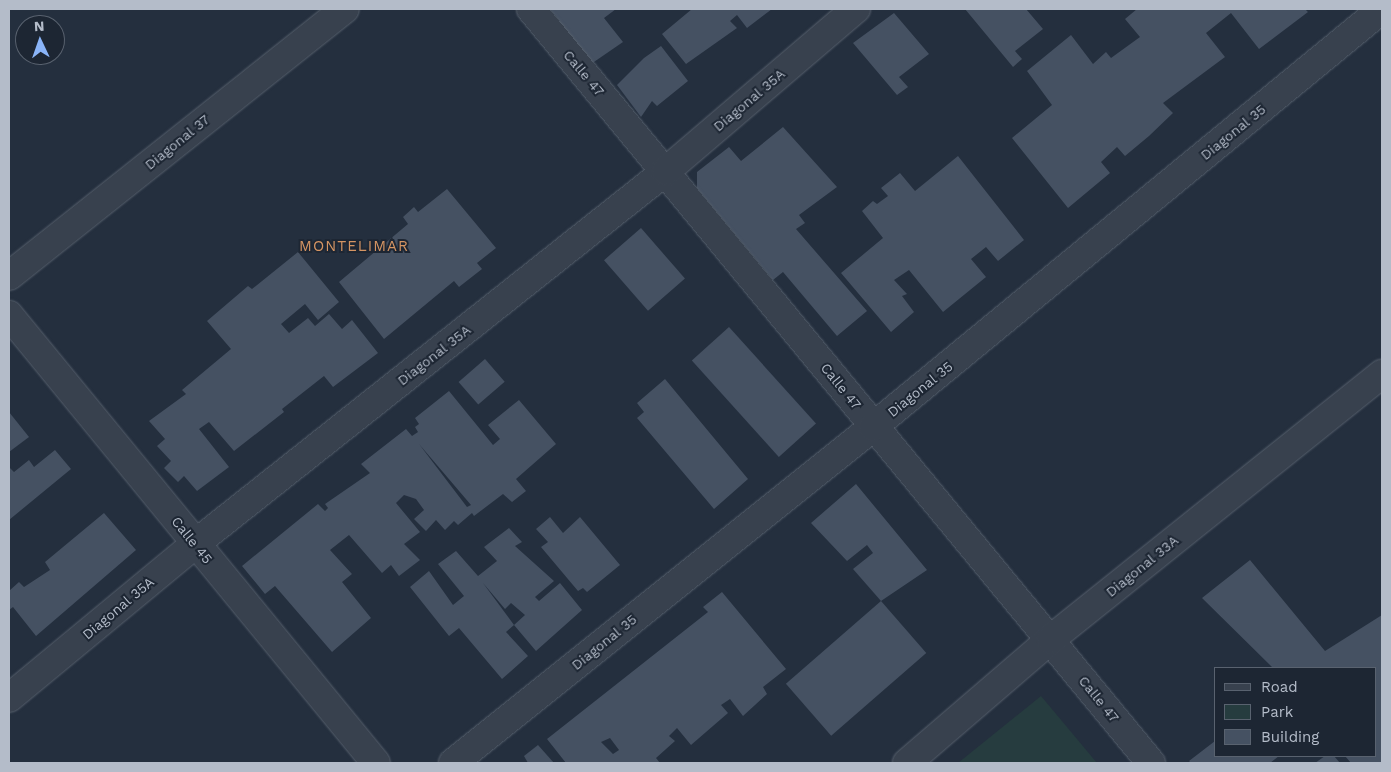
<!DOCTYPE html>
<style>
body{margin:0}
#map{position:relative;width:1391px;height:772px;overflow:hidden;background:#242f3e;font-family:"Work Sans",sans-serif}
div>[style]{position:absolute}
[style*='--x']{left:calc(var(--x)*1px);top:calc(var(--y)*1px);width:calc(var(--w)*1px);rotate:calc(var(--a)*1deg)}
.green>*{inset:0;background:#263c3f}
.building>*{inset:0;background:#455162;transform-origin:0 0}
.roads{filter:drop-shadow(0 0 1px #565f6c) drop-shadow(0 0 1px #565f6c)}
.minor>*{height:28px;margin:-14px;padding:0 14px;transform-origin:14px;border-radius:14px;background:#38414e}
span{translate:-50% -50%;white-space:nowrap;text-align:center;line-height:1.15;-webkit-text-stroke:4px #1d2633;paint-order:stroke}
.street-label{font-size:14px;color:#b4bcc9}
.neighbourhood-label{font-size:15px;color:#d59563;letter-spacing:1px}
.frame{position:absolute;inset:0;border:10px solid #b4bcc9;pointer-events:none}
.legend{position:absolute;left:1214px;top:667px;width:162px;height:90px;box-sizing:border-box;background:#1d2633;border:1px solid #59626f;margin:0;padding:6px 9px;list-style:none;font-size:15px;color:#b4bcc9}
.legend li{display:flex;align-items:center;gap:10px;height:25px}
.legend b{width:25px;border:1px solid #59626f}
.north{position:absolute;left:15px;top:15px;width:50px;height:50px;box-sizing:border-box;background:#1d2633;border:1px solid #59626f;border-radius:50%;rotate:357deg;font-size:14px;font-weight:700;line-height:20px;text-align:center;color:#b4bcc9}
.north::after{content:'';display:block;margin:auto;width:18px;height:22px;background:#8ab4f8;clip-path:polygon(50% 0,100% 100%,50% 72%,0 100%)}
</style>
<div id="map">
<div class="green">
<div style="clip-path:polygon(1041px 696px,1097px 763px,958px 763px)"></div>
</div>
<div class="building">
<div style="clip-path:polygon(550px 9px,616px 9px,604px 18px,623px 42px,591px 64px,554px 26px,560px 21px)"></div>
<div style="clip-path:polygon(692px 9px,772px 9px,747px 28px,737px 15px,730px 21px,737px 28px,686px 64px,662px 34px)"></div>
<div style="clip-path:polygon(965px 9px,1026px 9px,1043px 29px,1015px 51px,1022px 59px,1013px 67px)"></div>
<div style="clip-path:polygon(1137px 9px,1305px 9px,1308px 12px,1259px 49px,1231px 13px,1206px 33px,1225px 57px,1163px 103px,1173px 113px,1149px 136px,1125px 156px,1117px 147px,1101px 162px,1110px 173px,1068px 208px,1012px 138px,1052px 105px,1027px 71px,1071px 35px,1093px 64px,1106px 52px,1111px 58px,1140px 37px,1125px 19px)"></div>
<div style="clip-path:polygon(894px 13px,929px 54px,899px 77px,908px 87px,897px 95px,853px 43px)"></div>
<div style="clip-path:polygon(661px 46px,688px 81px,657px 106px,652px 101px,641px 117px,617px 85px,644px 58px)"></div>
<div style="clip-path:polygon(783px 127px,837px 187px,799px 215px,805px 223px,796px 229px,867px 311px,837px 336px,783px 272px,773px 280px,697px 188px,697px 172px,729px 147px,741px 161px)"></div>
<div style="clip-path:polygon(958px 156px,1024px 240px,998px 261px,986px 247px,971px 259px,986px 277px,943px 312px,909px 270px,894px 280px,907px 294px,902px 296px,914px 312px,891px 332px,841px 273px,883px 238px,862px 211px,873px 201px,877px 204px,888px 196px,881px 188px,900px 173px,915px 191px)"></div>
<div style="clip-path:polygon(447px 189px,496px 248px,477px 263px,482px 269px,459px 287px,454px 281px,384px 339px,339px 282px,408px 224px,403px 217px,414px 207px,418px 212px)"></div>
<div style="left:641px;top:228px;width:67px;height:49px;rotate:49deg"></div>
<div style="clip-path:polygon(298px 252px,339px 302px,318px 320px,305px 304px,281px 324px,289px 333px,308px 318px,315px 326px,329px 314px,342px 329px,352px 320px,378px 353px,333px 387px,324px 376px,282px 409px,284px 412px,234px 451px,209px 422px,199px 429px,229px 467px,197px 491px,184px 476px,178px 482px,164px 468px,171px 461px,157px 446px,165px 439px,149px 421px,186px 394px,182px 390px,231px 349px,207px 321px,248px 286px,252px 289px)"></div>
<div style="left:729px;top:327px;width:130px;height:50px;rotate:48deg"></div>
<div style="left:485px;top:359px;width:30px;height:35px;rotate:49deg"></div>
<div style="clip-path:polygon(665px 379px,748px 479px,714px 509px,637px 418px,644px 412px,637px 403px)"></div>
<div style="clip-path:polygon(evenodd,449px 391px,493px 445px,500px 439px,488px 425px,519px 400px,556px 444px,516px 479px,526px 491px,512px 502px,503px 494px,474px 516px,472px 513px,458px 525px,454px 521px,445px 530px,436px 520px,426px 531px,414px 519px,424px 510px,416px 499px,404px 495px,396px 503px,420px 532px,404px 544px,420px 560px,399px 576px,391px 565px,382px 573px,349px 535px,330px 550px,352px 574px,342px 582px,371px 618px,332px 652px,275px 586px,265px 594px,242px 566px,318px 504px,325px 511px,328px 508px,325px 504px,370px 473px,361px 464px,406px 429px,412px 436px,418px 432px,415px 427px,419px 424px,415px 418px,449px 391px,419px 444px,471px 505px,467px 507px,419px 444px)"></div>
<div style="clip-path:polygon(9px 412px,29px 437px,9px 452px)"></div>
<div style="clip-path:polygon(55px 450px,71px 469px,9px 520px,9px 467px,14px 472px,29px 460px,34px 467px)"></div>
<div style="clip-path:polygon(856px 484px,927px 570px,881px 601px,853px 569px,873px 553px,867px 545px,847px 561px,811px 523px)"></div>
<div style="clip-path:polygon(104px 513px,136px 550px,36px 636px,13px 607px,9px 610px,9px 591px,19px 582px,24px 587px,50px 570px,45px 562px)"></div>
<div style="clip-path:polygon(550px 517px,563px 533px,580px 517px,620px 565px,587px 592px,583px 588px,578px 591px,541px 547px,548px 542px,536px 529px)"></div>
<div style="clip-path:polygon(evenodd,509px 528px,522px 542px,515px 546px,554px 581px,535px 597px,539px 601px,560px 583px,582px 610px,536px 651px,514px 625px,506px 632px,528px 656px,502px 679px,459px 628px,449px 636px,410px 587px,429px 571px,453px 605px,464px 596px,438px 564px,456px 551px,478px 576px,497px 561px,484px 547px,509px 528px,483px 583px,505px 609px,511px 603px,525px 615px,514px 625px,483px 583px)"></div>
<div style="clip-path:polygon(1250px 560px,1325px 651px,1382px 615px,1382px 763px,1351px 763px,1345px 756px,1375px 756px,1375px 668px,1273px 668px,1202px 598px)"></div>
<div style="clip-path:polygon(evenodd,722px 592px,786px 669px,763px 687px,767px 694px,743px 716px,730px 699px,721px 705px,728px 713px,691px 745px,677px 728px,669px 736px,675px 741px,656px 758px,660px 763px,566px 763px,547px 739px,708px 612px,703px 607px,722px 592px,610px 738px,619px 750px,613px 754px,601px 742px,610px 738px)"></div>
<div style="left:881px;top:601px;width:69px;height:126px;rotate:49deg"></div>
<div style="clip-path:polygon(1215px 741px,1215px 756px,1279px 756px,1270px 763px,1191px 763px,1189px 761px)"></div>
<div style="clip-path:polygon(538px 745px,554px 763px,528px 763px,524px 756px)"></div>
<div style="clip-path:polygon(1325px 756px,1334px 756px,1340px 763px,1315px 763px)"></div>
</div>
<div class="roads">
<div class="minor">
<div style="--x:531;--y:9;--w:976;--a:50.57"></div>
<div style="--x:9;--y:276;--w:429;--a:-38.5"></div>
<div style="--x:9;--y:315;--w:579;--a:50.68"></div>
<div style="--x:9;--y:698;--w:241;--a:-39.6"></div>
<div style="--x:195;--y:544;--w:601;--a:-38.38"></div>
<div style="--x:666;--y:171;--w:250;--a:-40.5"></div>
<div style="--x:453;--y:763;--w:538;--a:-38.66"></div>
<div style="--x:873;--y:427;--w:659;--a:-39.39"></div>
<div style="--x:907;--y:763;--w:190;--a:-40.7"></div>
<div style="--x:1051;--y:639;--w:424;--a:-38.7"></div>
</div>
</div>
<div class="street-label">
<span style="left:584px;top:73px;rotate:50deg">Calle 47</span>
<span style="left:749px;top:100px;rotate:-40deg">Diagonal 35A</span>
<span style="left:1233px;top:132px;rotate:-39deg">Diagonal 35</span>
<span style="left:177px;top:142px;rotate:-39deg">Diagonal 37</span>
<span style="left:434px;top:355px;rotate:-38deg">Diagonal 35A</span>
<span style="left:841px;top:386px;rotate:51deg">Calle 47</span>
<span style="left:920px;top:389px;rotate:-39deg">Diagonal 35</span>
<span style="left:192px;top:540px;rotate:51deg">Calle 45</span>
<span style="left:1142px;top:566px;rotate:-39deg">Diagonal 33A</span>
<span style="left:118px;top:608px;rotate:-40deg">Diagonal 35A</span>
<span style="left:604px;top:642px;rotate:-39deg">Diagonal 35</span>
<span style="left:1099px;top:699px;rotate:51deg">Calle 47</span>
</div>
<div class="neighbourhood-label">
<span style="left:354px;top:247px">MONTELIMAR</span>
</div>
<div class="frame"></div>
<ul class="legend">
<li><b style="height:6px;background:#38414e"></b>Road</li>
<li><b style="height:14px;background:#263c3f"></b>Park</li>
<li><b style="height:14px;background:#455162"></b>Building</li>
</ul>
<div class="north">N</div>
</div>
